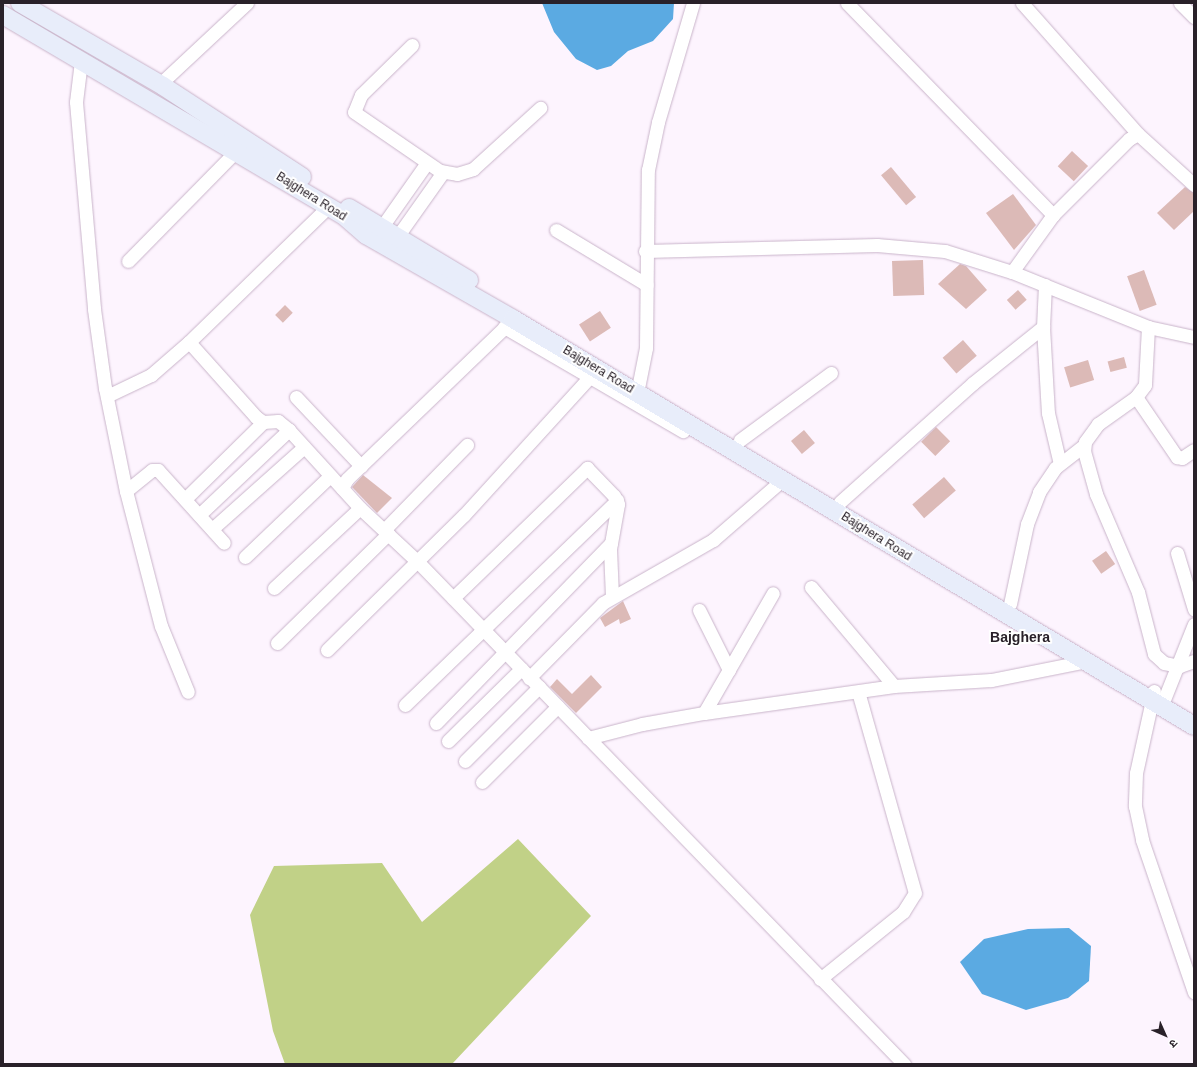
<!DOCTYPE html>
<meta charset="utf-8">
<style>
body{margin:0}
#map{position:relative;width:1197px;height:1067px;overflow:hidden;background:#fdf4fe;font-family:Helvetica,"Noto Sans Devanagari",sans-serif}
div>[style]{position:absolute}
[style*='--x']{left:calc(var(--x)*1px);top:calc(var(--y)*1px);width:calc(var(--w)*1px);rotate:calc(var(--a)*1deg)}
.green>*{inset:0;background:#c1d187}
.water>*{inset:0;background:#5baae2}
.building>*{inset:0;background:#dcbab7;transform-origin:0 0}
.roads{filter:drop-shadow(0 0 1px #c9b4ca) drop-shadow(0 0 1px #c9b4ca)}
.street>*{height:13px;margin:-6.5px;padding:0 6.5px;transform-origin:6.5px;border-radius:6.5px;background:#fff}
.secondary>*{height:18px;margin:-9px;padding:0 9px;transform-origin:9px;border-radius:9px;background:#e8edfa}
span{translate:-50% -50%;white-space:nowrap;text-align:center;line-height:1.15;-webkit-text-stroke:4px #fff;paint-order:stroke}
.street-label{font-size:12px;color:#292129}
.quarter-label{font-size:14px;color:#292129;font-weight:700}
.frame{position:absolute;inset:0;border:4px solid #292129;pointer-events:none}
.north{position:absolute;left:1145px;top:1015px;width:40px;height:40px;-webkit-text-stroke:3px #fff;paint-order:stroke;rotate:135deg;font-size:11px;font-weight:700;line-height:16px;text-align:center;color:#292129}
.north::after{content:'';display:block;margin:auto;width:14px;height:18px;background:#292129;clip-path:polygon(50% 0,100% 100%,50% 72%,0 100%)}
</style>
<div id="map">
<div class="green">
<div style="clip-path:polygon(518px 839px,591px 916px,452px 1064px,285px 1064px,273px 1031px,250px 915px,274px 866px,382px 863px,422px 922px)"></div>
</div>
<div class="water">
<div style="clip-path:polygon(542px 3px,674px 3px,673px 19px,653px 41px,628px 51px,611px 66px,597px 70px,576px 59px,554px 32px)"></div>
<div style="clip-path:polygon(1069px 928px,1091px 946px,1089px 981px,1068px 998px,1026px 1010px,982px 994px,960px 962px,984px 939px,1028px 929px)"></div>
</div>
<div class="building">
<div style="left:1072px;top:151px;width:22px;height:21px;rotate:43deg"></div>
<div style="left:891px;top:167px;width:39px;height:13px;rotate:50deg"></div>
<div style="clip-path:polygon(1185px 187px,1194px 193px,1194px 211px,1174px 230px,1157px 213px)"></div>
<div style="clip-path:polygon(1013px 194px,1036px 225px,1014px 250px,986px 213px)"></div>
<div style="left:923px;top:260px;width:35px;height:31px;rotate:88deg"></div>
<div style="clip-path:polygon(960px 264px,966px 266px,987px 290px,966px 309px,938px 284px)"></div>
<div style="left:1144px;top:270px;width:37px;height:18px;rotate:70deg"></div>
<div style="left:1018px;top:290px;width:13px;height:15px;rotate:48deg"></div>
<div style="left:285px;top:305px;width:11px;height:14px;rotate:45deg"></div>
<div style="left:600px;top:311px;width:20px;height:25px;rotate:57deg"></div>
<div style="left:963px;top:340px;width:21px;height:27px;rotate:49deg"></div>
<div style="left:1124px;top:357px;width:11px;height:17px;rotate:75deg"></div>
<div style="left:1088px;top:360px;width:21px;height:25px;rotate:73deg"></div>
<div style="left:936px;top:427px;width:20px;height:21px;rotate:45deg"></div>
<div style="left:804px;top:430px;width:17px;height:17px;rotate:50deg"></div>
<div style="clip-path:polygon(363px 475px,392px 498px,377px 513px,352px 487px)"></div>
<div style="left:944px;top:477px;width:18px;height:42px;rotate:49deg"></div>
<div style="left:1106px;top:551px;width:16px;height:17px;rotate:55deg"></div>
<div style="clip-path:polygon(623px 601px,631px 619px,620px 624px,619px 619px,605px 627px,600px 618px)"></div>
<div style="clip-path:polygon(591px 675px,602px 687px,576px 713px,550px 687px,557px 679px,572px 694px)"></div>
</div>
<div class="roads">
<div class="street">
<div style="--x:847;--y:3;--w:296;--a:45.8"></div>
<div style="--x:1053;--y:215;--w:107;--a:-45"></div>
<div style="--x:1129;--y:139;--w:10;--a:-29"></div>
<div style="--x:1138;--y:134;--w:76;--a:42.3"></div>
<div style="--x:1022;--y:3;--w:175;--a:48.5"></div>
<div style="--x:1180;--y:3;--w:20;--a:45"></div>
<div style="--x:412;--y:45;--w:71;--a:135.6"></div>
<div style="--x:361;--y:95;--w:18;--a:112"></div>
<div style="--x:354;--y:112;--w:104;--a:34.5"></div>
<div style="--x:440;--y:171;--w:17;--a:10"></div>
<div style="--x:457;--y:174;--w:17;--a:-17"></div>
<div style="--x:473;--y:169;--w:91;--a:-42.3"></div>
<div style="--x:81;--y:61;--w:41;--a:97"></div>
<div style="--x:76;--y:102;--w:208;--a:85"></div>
<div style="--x:94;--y:309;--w:80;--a:82.1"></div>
<div style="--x:105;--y:388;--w:105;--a:78.5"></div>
<div style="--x:126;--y:491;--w:139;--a:75.5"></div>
<div style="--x:161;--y:626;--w:71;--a:67.8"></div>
<div style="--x:160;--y:84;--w:119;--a:-43"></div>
<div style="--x:381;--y:228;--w:78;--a:-54.9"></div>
<div style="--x:556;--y:230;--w:106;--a:31.1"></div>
<div style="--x:397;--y:237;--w:80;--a:-54.7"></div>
<div style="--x:645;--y:251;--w:232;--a:-1.5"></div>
<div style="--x:877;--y:245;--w:68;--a:5"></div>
<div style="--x:945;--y:251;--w:70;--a:17.4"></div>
<div style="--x:1012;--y:272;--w:147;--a:22"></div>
<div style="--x:1148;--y:327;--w:47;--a:12.3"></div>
<div style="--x:128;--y:261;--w:154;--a:-45.5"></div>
<div style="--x:1012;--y:272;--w:70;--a:-54.3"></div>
<div style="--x:1045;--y:285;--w:42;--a:92.7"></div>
<div style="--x:1043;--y:327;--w:86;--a:86.7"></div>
<div style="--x:1048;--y:413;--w:52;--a:76.8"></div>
<div style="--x:504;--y:327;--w:207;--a:30.2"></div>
<div style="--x:1148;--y:327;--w:58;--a:93"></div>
<div style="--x:1145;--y:385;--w:15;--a:127"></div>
<div style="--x:1136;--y:397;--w:47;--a:144.6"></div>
<div style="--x:1098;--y:424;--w:22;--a:126"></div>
<div style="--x:1085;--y:442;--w:9;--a:96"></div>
<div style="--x:1084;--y:451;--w:45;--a:74.4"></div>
<div style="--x:1096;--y:494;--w:107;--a:66.8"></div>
<div style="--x:1138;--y:592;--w:64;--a:75.5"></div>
<div style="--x:1154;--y:654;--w:13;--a:42"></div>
<div style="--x:1164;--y:663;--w:16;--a:11"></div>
<div style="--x:1180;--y:666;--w:15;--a:-20"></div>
<div style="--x:189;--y:342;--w:101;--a:48.2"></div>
<div style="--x:256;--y:417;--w:9;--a:36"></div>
<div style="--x:263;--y:422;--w:15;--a:-4"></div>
<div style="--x:278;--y:421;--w:14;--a:39"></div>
<div style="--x:289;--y:430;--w:105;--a:47.7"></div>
<div style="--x:360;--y:508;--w:79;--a:43"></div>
<div style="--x:418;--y:562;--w:699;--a:45.93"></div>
<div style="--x:637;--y:393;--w:46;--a:-78.7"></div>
<div style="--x:646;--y:348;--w:178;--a:-89.4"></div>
<div style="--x:648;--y:170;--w:49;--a:-78.2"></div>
<div style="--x:658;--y:122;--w:124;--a:-73.6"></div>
<div style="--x:107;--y:396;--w:49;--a:-25.5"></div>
<div style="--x:151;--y:375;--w:50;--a:-41"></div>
<div style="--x:189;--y:342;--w:194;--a:-44.2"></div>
<div style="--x:296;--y:397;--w:95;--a:46.7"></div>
<div style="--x:1136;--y:397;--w:73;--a:55.7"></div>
<div style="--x:1177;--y:457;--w:5;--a:11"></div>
<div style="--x:1182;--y:458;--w:14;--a:-34"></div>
<div style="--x:740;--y:440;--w:113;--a:-36.4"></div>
<div style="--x:342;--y:488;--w:10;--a:-61"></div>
<div style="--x:347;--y:479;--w:226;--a:-43.9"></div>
<div style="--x:126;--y:491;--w:33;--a:-39"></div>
<div style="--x:152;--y:470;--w:6;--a:0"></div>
<div style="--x:158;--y:470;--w:98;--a:47.9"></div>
<div style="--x:185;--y:499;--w:110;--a:-44.6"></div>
<div style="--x:840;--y:502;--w:178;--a:-41.8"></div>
<div style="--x:973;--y:383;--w:90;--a:-38.7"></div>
<div style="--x:199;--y:515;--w:124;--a:-43.4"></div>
<div style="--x:212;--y:529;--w:123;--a:-41.7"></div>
<div style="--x:384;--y:530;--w:119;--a:-45.7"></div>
<div style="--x:1177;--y:553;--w:59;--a:73.1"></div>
<div style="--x:245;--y:557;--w:117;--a:-43.6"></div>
<div style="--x:811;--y:587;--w:129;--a:50"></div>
<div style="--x:274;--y:588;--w:117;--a:-42.9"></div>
<div style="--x:453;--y:598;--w:187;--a:-44.1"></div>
<div style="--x:587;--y:468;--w:39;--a:46"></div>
<div style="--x:614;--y:496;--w:9;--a:63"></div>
<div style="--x:618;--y:504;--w:46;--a:100.1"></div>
<div style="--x:610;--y:549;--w:47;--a:87.6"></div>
<div style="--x:1010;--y:604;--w:82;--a:-78"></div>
<div style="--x:1027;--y:524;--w:34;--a:-69"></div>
<div style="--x:1039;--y:492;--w:29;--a:-56"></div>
<div style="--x:1055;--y:468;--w:37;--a:-38"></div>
<div style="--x:699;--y:610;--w:67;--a:63.4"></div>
<div style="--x:277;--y:643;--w:156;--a:-44.5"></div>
<div style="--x:327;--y:650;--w:192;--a:-44.6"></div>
<div style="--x:464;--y:515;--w:197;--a:-47.7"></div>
<div style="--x:529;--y:678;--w:105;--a:-45.4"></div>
<div style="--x:603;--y:603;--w:127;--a:-29.8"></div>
<div style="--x:713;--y:540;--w:91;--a:-41"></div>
<div style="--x:1154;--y:691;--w:84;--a:102.4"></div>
<div style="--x:1136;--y:773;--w:33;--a:92"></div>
<div style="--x:1135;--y:806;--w:35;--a:78"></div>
<div style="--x:1142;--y:840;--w:161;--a:71.1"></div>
<div style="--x:405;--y:705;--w:295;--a:-44"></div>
<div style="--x:1161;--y:707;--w:89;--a:-68.3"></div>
<div style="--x:704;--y:713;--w:138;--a:-60.1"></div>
<div style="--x:436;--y:723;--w:251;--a:-45.8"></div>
<div style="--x:588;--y:738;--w:56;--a:-14.5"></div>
<div style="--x:642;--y:724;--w:63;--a:-10.1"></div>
<div style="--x:704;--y:713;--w:192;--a:-8.1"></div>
<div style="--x:894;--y:686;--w:97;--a:-3.5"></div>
<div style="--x:991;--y:680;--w:93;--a:-11.2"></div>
<div style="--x:448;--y:741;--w:103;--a:-44.6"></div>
<div style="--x:465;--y:761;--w:105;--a:-45"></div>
<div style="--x:482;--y:782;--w:107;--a:-45"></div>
<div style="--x:820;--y:979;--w:107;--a:-38.9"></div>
<div style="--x:903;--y:912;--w:22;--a:-58"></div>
<div style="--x:915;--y:893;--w:209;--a:-105.8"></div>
</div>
<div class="secondary">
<div style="--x:20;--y:3;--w:165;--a:30.1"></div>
<div style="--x:163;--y:86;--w:166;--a:33.2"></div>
<div style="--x:3;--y:15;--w:394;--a:30.5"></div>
<div style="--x:343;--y:215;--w:30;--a:41"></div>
<div style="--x:366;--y:235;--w:169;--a:29.7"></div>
<div style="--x:513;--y:319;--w:793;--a:30.86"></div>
<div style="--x:349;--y:208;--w:140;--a:31"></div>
</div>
</div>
<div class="street-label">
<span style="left:311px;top:197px;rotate:32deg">Bajghera Road</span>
<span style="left:598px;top:370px;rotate:31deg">Bajghera Road</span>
<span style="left:876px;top:537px;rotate:32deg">Bajghera Road</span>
</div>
<div class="quarter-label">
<span style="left:1020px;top:637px">Bajghera</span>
</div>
<div class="frame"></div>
<div class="north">उ</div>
</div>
